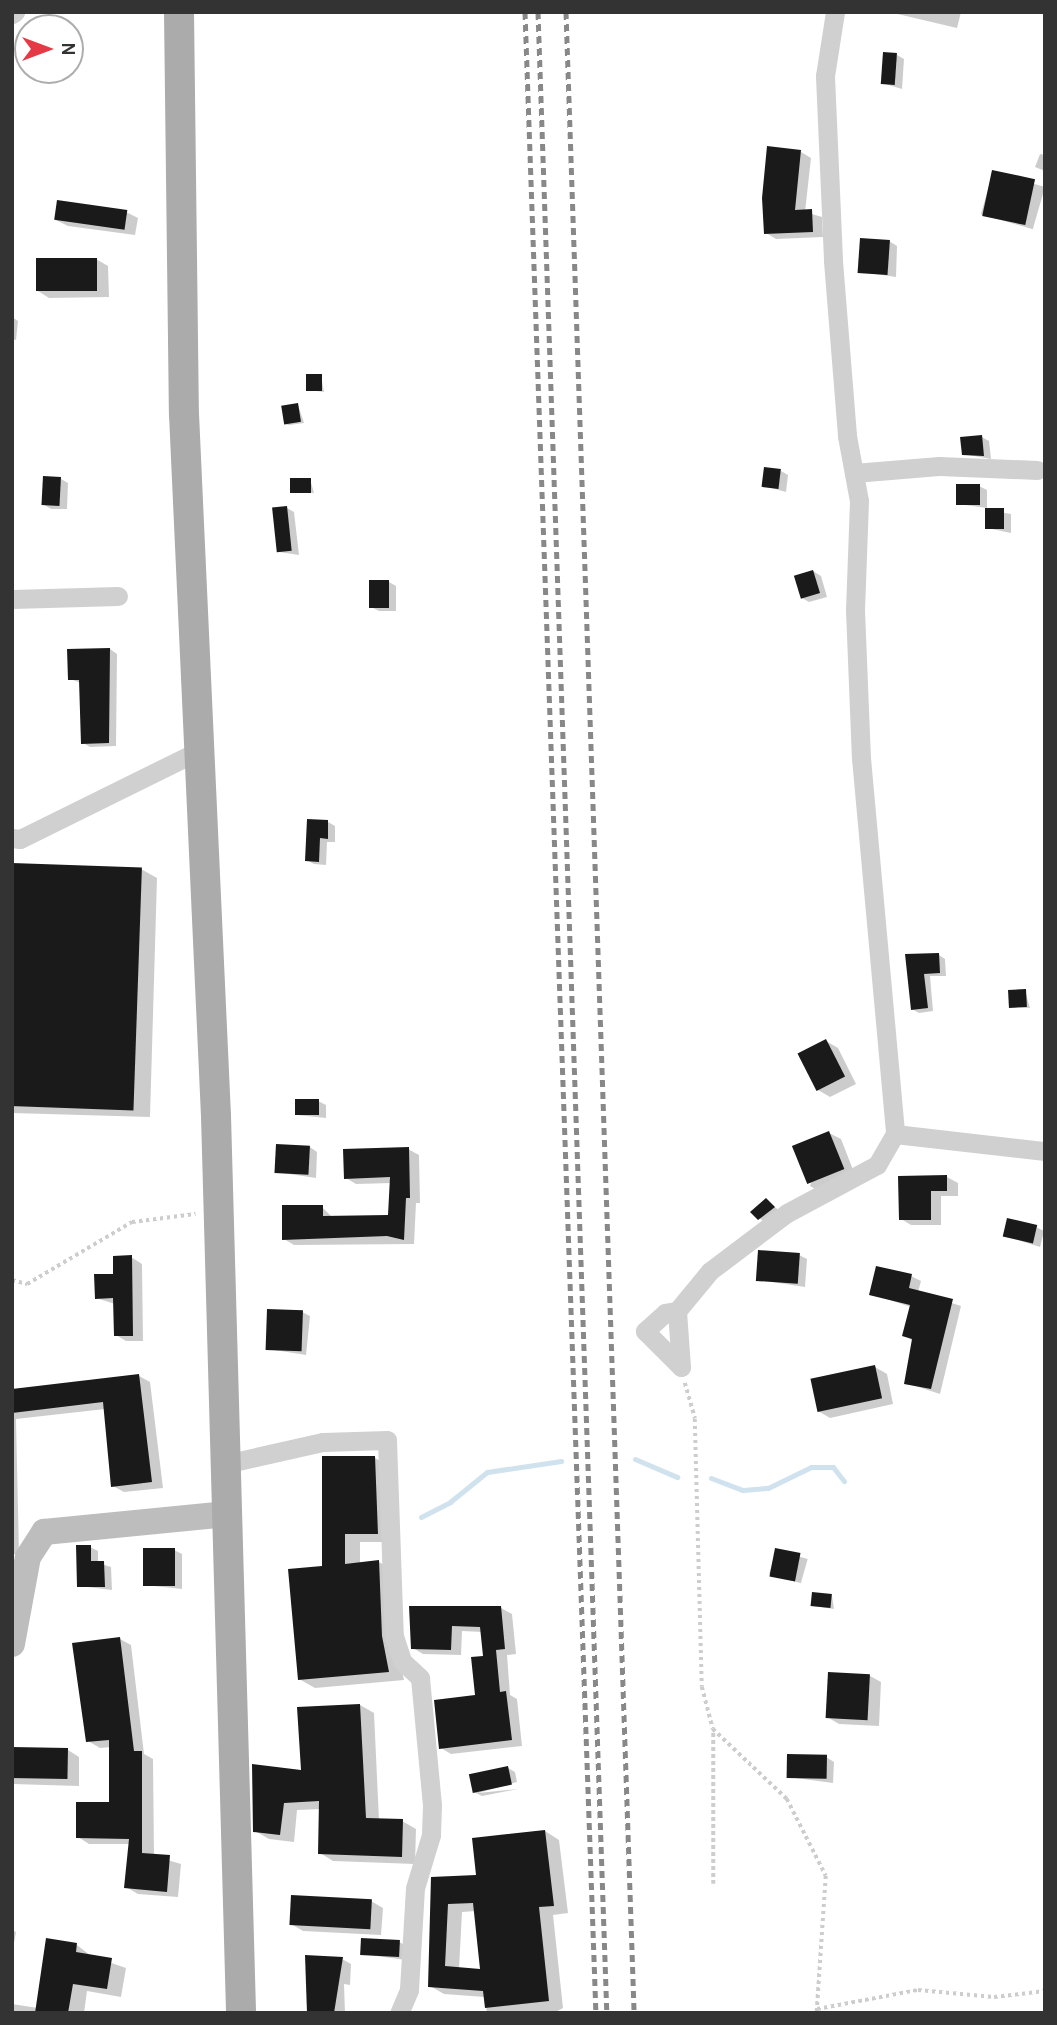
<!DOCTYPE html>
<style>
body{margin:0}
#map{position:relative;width:1057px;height:2025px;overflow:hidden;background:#fff;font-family:Karla,sans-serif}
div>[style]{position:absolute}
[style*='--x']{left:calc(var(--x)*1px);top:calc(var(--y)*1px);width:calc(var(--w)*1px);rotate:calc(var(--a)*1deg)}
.shadow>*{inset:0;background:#0003;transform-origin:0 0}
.stream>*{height:5px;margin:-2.5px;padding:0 2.5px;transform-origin:2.5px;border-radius:2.5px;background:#cfe2ee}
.building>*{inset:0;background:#1a1a1a;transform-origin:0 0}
.path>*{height:3.5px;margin-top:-1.75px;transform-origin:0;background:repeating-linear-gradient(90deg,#cdcdcd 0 3.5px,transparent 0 7px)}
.street>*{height:19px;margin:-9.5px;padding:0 9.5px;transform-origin:9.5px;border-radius:9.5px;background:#d0d0d0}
.secondary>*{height:26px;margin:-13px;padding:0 13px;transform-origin:13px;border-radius:13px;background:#bdbdbd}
.primary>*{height:30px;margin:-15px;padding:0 15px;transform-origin:15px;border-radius:15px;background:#ababab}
.rail>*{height:5px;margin-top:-2.5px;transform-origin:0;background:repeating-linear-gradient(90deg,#888 0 7px,transparent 0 12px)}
span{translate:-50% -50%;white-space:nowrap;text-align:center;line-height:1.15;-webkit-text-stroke:7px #fff;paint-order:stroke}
.frame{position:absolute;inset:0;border:14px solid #333;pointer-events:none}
.north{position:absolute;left:14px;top:14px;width:70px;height:70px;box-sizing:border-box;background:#fff;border:2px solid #adadad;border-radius:50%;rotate:90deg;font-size:19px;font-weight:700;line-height:28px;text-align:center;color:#333}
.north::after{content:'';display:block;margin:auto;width:24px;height:32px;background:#e63946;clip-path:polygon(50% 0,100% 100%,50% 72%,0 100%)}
</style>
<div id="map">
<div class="shadow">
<div style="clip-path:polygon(889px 12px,961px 12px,957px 28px)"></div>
<div style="clip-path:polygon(897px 55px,904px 59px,902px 89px,882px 83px)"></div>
<div style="clip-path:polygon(769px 148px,801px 152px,811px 158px,805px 212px,822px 217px,823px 237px,776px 239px,766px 233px)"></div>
<div style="clip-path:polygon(1040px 154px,1045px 155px,1045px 171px,1035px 167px)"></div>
<div style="left:993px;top:172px;width:54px;height:44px;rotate:16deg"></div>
<div style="clip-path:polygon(126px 212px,138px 218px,135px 235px,68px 226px,56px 220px)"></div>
<div style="clip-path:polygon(889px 241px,897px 246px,896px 277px,861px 272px)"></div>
<div style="clip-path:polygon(96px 259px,108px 266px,109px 297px,49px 298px,38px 291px)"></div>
<div style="clip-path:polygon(12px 317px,18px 321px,16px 340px,12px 339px)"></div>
<div style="clip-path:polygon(321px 376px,324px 392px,308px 390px)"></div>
<div style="clip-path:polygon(298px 405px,304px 423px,289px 425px,285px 424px)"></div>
<div style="clip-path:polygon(982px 437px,989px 441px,991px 459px,963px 454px)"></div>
<div style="clip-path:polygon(781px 471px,788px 475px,786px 492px,764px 486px)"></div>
<div style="clip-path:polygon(61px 479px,68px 483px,67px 509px,51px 509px,43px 504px)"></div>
<div style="clip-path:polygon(310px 479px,314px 493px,291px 492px)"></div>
<div style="clip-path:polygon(979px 486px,987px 490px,987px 510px,1011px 514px,1011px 533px,987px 528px,987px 508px,958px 504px)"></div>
<div style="clip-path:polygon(287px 508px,294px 512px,299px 555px,279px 552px)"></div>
<div style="clip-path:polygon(813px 571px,821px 576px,827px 597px,809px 602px,802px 598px)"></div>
<div style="clip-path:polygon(389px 582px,396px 586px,396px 611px,379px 611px,371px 607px)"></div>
<div style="clip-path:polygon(110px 649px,117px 654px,116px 746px,90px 747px,83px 743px,81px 683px,70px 679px)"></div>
<div style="clip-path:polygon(328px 822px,335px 826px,335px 842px,327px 842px,326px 865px,314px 864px,307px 860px)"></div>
<div style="clip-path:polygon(12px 865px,141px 869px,157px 878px,150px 1117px,12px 1113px)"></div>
<div style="clip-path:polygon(939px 955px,945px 959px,946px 976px,930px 976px,933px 1011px,919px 1013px,912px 1009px,907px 956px)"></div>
<div style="clip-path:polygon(1025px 991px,1030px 1008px,1011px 1007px)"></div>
<div style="clip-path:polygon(826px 1041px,838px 1048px,856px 1084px,830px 1097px,818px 1090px)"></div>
<div style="clip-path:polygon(318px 1101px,326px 1105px,326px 1118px,297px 1115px)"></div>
<div style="clip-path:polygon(829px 1133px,841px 1139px,855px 1175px,822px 1193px,810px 1186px)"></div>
<div style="clip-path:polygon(310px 1147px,317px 1152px,316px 1178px,276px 1172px)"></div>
<div style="clip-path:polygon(408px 1149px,419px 1155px,420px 1203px,416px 1203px,414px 1244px,294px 1245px,284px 1239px,322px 1207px,333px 1218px,390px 1217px,392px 1183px,356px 1184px,346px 1178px)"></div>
<div style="clip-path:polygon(947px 1177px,958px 1183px,958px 1196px,941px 1196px,941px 1225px,911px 1225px,901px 1219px,900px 1178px)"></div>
<div style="clip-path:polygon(766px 1200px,781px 1212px,766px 1223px,759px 1218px)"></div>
<div style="clip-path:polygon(1036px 1227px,1044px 1231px,1040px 1247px,1005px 1236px)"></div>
<div style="clip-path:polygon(799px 1255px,807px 1259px,805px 1287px,758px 1280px)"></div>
<div style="clip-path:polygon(131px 1257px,142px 1264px,143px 1341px,126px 1341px,116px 1335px,115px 1304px,96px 1298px)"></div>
<div style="clip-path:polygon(911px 1276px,921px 1281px,918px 1292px,961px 1306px,940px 1394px,906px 1383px,913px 1341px,904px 1335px,911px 1307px,871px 1294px)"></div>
<div style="clip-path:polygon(302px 1312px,310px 1316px,306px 1355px,268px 1349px)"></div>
<div style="clip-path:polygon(875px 1367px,887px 1374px,893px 1404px,830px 1418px,818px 1411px)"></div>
<div style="clip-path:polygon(139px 1376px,150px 1382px,163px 1488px,124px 1492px,113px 1486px,105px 1409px,16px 1419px,19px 1554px,12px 1554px,12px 1391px)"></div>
<div style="clip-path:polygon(375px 1458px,391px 1467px,393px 1542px,360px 1542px,360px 1564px,379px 1562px,394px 1571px,397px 1647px,404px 1680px,315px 1688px,299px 1679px,323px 1568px)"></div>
<div style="clip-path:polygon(90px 1547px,98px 1551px,98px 1563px,111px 1567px,112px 1590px,79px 1586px)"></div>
<div style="clip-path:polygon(174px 1550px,182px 1554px,182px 1589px,144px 1585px)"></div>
<div style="left:776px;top:1550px;width:33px;height:25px;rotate:16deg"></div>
<div style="clip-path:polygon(832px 1596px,834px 1609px,813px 1606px)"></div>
<div style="clip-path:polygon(411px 1608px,501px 1608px,512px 1614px,516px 1654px,507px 1655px,510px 1695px,517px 1699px,522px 1746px,451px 1754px,441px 1748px,476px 1697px,485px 1658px,482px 1632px,462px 1631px,461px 1655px,423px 1654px,413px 1648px)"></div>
<div style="clip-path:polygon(120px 1639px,131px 1645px,144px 1754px,153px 1759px,154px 1856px,181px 1864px,178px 1897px,138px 1894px,126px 1887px,130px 1844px,89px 1844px,78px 1837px,110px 1804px,111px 1747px,100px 1748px,88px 1741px)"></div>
<div style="clip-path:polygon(870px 1676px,881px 1682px,879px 1726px,839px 1724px,827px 1717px)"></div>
<div style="clip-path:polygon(360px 1705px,374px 1713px,379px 1820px,402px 1821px,416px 1829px,415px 1864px,333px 1861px,320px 1853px,321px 1809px,297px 1810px,294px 1842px,269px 1839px,255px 1831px)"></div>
<div style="clip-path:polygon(12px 1749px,68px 1750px,79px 1757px,79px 1786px,12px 1784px)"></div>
<div style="clip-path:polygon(826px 1757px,834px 1762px,833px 1783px,788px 1777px)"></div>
<div style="clip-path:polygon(508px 1768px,515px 1772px,517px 1782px,478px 1793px,518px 1789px,482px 1796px,474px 1792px)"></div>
<div style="clip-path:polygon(evenodd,545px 1831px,559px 1840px,568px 1913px,553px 1915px,563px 2008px,554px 2013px,487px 2013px,485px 1997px,444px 1994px,430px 1986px,433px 1879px,478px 1877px,545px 1831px,476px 1911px,482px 1971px,459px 1969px,462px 1912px,476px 1911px)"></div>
<div style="clip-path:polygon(371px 1901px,383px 1908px,381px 1935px,303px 1931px,291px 1924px)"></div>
<div style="clip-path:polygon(12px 1930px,16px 1932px,12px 1954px)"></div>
<div style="clip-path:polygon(399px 1942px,407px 1946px,406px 1960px,362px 1954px)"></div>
<div style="clip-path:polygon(77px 1945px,91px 1956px,126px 1968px,121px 1997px,87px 1991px,84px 2013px,12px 2013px,12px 2004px,38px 2008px)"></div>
<div style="clip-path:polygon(342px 1959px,351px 1964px,350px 1985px,344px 1984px,345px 2013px,309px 2013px)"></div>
</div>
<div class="stream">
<div style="--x:635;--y:1459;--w:46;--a:23.2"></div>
<div style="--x:711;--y:1478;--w:34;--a:21"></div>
<div style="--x:743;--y:1490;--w:25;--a:-5"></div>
<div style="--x:768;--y:1488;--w:48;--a:-26"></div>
<div style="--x:811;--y:1467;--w:22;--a:0"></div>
<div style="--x:833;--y:1467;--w:18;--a:52"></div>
<div style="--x:421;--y:1517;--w:33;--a:-27"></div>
<div style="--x:450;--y:1502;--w:48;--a:-39"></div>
<div style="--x:487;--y:1472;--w:75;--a:-8.5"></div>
</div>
<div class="building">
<div style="left:883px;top:52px;width:14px;height:32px;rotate:4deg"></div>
<div style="clip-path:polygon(767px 146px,801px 150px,795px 210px,812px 209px,813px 232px,764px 234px,762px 198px)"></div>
<div style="left:992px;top:170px;width:44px;height:47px;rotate:12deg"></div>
<div style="left:57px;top:200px;width:71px;height:20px;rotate:8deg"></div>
<div style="left:860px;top:238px;width:30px;height:35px;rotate:4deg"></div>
<div style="left:97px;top:258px;width:33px;height:61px;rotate:90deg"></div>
<div style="left:306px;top:374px;width:16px;height:17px"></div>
<div style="left:298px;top:403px;width:19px;height:17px;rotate:81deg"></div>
<div style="clip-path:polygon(982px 435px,984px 456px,962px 455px,960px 437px)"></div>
<div style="left:764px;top:467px;width:17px;height:20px;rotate:7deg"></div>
<div style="left:43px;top:476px;width:18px;height:29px;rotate:3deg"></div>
<div style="left:290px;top:478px;width:21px;height:15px"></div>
<div style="left:980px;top:484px;width:21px;height:24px;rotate:90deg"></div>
<div style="left:287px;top:506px;width:45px;height:15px;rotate:84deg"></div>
<div style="left:985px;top:508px;width:19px;height:21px"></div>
<div style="left:813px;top:570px;width:24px;height:20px;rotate:73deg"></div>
<div style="left:369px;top:580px;width:20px;height:28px"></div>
<div style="clip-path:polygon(110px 648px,109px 743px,81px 744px,79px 680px,68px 680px,67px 649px)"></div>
<div style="clip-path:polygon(307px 819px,328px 820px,328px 839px,320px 838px,319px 862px,305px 861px)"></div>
<div style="left:12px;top:863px;width:130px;height:243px;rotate:2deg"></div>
<div style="clip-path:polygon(939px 953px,940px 973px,924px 974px,928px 1008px,911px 1010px,905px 954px)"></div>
<div style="left:1026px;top:989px;width:18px;height:18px;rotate:87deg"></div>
<div style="left:826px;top:1039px;width:42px;height:32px;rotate:63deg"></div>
<div style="left:319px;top:1099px;width:16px;height:24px;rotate:90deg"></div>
<div style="left:829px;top:1131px;width:41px;height:40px;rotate:68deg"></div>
<div style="left:276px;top:1144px;width:34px;height:29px;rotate:3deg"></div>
<div style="clip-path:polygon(409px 1147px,410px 1198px,406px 1198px,404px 1240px,387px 1236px,282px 1240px,282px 1205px,323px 1205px,323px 1216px,388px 1215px,390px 1177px,344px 1179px,343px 1149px)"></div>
<div style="clip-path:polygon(947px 1175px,947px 1191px,931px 1191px,931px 1220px,899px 1220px,898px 1176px)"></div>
<div style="clip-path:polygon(766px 1198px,775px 1207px,758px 1220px,750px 1212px)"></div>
<div style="left:1007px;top:1218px;width:31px;height:19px;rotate:13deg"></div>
<div style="left:758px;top:1250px;width:42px;height:31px;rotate:4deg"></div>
<div style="clip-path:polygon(132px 1255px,133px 1336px,114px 1336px,113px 1298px,95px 1299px,94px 1274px,113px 1274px,113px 1256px)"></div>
<div style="clip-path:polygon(876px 1266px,912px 1274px,909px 1288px,953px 1299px,931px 1389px,904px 1384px,912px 1339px,902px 1336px,910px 1305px,869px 1295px)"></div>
<div style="left:267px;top:1309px;width:36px;height:41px;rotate:2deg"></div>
<div style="left:875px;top:1365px;width:34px;height:66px;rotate:78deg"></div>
<div style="clip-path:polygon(139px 1374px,152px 1482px,111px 1487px,103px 1402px,12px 1413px,12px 1389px)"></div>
<div style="clip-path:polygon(322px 1456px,375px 1456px,378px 1534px,345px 1534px,345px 1564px,379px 1560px,382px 1636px,389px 1672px,298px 1680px,288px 1569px,322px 1566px)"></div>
<div style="clip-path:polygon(76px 1545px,91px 1545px,91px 1561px,104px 1561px,105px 1587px,77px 1587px)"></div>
<div style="left:143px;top:1548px;width:32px;height:38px"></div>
<div style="left:775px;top:1548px;width:26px;height:29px;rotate:11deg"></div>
<div style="left:812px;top:1592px;width:20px;height:14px;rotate:6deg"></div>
<div style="clip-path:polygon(409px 1606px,501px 1606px,505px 1649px,496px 1650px,500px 1692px,506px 1691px,512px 1740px,439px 1749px,434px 1700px,475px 1695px,471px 1657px,483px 1656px,480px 1627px,452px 1626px,451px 1650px,411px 1649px)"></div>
<div style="clip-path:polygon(120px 1637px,134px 1751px,142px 1751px,142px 1853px,170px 1855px,167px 1892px,124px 1888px,129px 1839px,76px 1838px,76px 1802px,109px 1802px,109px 1740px,86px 1742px,72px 1643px)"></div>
<div style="left:828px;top:1672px;width:42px;height:46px;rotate:3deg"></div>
<div style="clip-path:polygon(360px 1704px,366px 1818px,403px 1819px,402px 1857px,318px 1854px,319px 1801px,284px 1803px,280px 1835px,253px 1832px,252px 1764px,301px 1770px,297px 1707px)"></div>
<div style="left:12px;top:1747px;width:56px;height:31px;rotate:1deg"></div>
<div style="left:787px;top:1754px;width:40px;height:24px;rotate:1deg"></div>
<div style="left:508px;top:1766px;width:19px;height:40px;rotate:78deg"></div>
<div style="clip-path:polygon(evenodd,545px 1830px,554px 1906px,539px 1907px,549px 2001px,485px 2008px,483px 1991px,428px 1987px,431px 1877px,476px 1875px,472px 1838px,545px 1830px,473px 1903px,480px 1969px,445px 1966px,448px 1904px,473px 1903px)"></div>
<div style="left:291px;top:1895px;width:81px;height:30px;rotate:3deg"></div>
<div style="clip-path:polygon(46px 1938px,77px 1943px,76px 1952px,112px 1958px,107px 1989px,73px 1984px,68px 2013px,35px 2013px)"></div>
<div style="left:361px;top:1938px;width:39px;height:17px;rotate:3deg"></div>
<div style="clip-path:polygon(305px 1955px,343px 1957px,334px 2013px,307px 2013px)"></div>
</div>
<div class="path">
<div style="--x:12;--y:1280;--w:16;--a:15"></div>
<div style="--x:27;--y:1284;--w:122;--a:-30.6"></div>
<div style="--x:132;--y:1222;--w:64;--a:-7.2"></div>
<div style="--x:685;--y:1383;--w:37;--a:74"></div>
<div style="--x:695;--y:1419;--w:268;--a:88.5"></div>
<div style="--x:702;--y:1687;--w:43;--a:75.3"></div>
<div style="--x:713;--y:1729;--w:102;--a:43.4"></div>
<div style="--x:787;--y:1799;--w:86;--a:63.1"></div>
<div style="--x:826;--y:1876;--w:137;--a:93.8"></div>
<div style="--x:713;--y:1884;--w:155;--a:-90"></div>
<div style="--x:817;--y:2009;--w:103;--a:-10.7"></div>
<div style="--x:918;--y:1990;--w:76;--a:5.3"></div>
<div style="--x:994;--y:1997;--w:51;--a:-6.7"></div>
</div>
<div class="street">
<div style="--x:835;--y:12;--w:65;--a:98.9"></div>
<div style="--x:825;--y:76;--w:185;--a:87.5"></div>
<div style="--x:833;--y:261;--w:176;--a:85.4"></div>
<div style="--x:847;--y:436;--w:66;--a:79.5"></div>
<div style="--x:859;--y:501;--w:109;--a:92.1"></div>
<div style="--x:855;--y:610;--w:148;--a:87.7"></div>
<div style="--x:861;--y:758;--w:378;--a:84.8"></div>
<div style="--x:895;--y:1134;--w:151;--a:6.5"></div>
<div style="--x:12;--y:14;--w:4;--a:-34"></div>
<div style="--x:854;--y:473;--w:85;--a:-4.7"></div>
<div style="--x:939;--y:466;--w:98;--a:2.3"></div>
<div style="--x:12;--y:599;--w:106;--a:-1.6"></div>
<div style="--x:12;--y:838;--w:8;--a:7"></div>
<div style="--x:20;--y:839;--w:196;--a:-26.3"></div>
<div style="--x:677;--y:1311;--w:12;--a:171"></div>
<div style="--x:665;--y:1313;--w:27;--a:138"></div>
<div style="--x:645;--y:1331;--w:51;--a:45"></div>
<div style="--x:681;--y:1367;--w:56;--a:-94.1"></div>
<div style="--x:677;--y:1311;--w:52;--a:-50.5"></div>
<div style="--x:710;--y:1271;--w:96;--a:-37"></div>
<div style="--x:787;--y:1213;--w:102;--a:-28.1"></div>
<div style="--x:877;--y:1165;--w:36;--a:-60"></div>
<div style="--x:225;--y:1464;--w:100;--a:-12.7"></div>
<div style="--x:323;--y:1442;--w:64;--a:-1.8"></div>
<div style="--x:387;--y:1440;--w:196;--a:88"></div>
<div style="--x:394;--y:1636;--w:26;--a:72"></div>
<div style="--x:402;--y:1661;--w:25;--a:43"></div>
<div style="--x:420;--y:1678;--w:128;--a:84.6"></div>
<div style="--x:432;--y:1805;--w:30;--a:92"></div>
<div style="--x:431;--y:1835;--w:55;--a:106.8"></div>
<div style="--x:415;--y:1888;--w:102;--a:93.4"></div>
<div style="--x:409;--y:1990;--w:25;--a:113"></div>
</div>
<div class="secondary">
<div style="--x:12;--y:1644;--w:88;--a:-79.6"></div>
<div style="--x:28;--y:1557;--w:30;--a:-57"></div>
<div style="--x:44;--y:1532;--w:184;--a:-5.6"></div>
</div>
<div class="primary">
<div style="--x:179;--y:12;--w:402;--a:89.3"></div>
<div style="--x:184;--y:414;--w:703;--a:87.39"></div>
<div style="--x:216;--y:1116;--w:897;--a:88.4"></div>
</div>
<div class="rail">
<div style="--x:525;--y:12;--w:2002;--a:87.97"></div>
<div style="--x:538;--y:12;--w:2002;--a:88.03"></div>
<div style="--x:566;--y:12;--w:2002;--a:88.05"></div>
</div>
<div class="frame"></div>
<div class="north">N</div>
</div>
